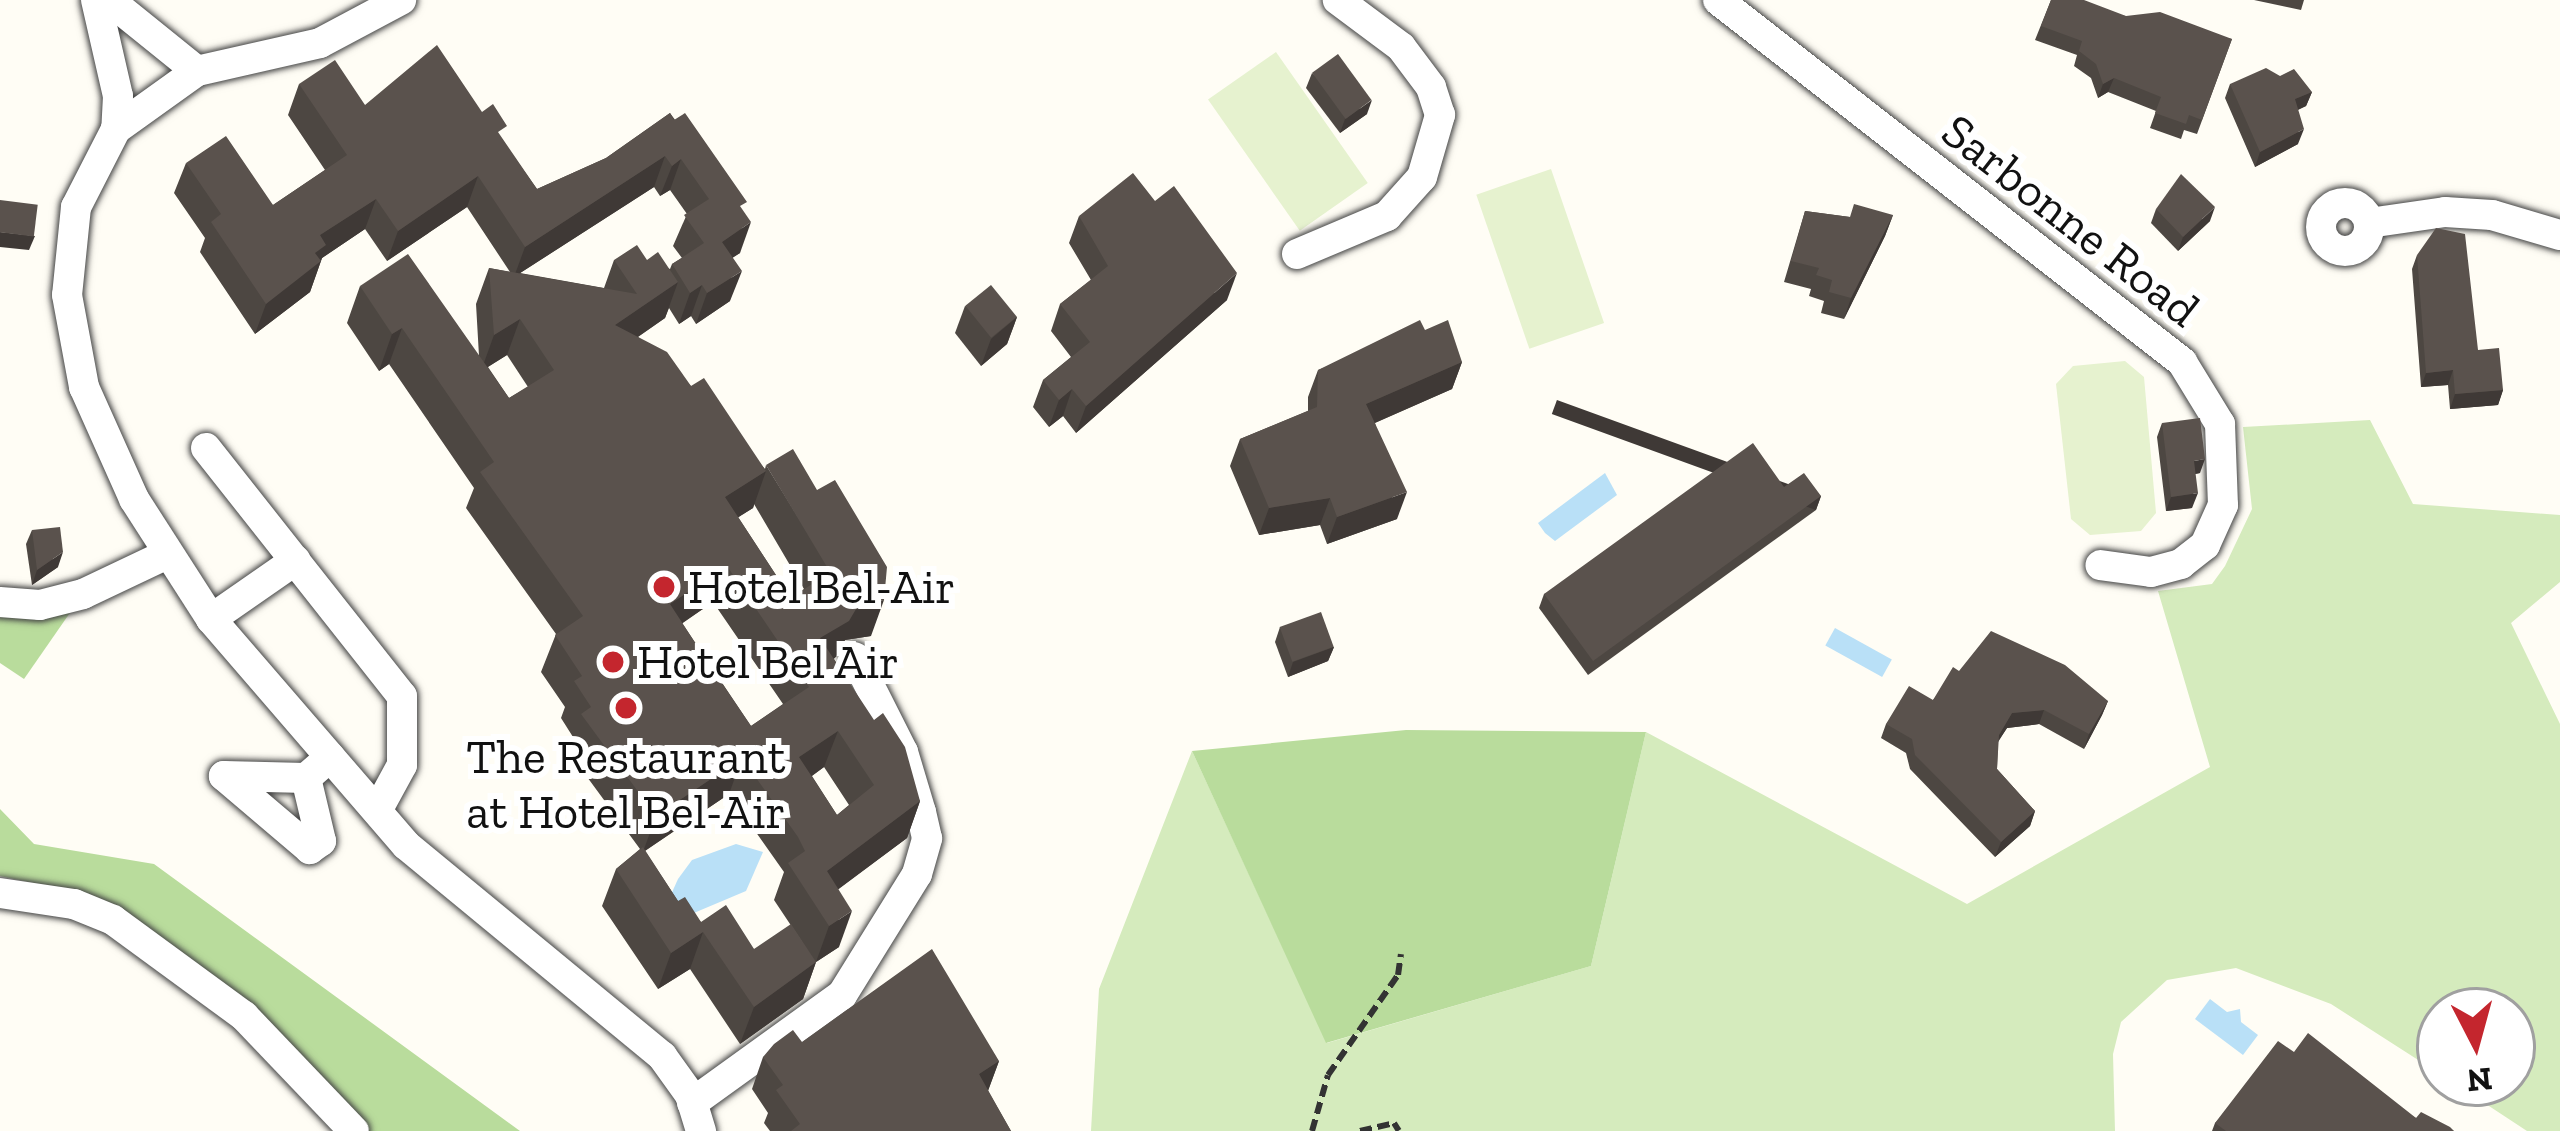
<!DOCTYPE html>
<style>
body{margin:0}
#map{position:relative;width:2560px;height:1131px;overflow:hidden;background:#fffdf5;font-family:"Zilla Slab",serif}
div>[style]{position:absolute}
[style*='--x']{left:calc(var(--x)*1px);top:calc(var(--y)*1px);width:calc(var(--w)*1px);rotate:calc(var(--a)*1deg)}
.green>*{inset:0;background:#d5ebbd}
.forest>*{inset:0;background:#b9dc9c}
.pitch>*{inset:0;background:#e6f2cf;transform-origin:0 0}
.water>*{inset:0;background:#b9e0f7;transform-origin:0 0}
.path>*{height:6px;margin-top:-3px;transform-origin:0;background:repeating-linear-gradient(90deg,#333 0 12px,transparent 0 18px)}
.roads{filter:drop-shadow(0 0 3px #444) drop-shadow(0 0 3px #444)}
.minor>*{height:30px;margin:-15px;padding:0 15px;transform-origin:15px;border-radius:15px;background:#fff}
.minor>.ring{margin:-15px;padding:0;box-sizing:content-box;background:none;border:30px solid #fff;border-radius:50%}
.wall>*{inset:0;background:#4d4742}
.shaded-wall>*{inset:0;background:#3f3936;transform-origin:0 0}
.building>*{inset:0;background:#5a524d;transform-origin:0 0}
.dots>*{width:33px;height:33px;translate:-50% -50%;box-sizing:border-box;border:6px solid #fff;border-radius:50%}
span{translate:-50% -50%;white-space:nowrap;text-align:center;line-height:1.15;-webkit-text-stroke:12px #fff;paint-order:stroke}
.street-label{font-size:48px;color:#111}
.poi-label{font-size:48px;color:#111}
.left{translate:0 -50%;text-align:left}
.north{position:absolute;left:2416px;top:987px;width:120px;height:120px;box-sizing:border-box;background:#fff;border:3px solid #a0a0a0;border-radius:50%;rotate:174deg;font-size:33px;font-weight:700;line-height:48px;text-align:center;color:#111}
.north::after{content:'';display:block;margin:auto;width:42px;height:54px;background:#c4262e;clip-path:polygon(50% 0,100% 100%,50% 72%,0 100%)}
</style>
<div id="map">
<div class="green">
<div style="clip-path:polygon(2370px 420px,2413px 504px,2560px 515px,2560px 582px,2511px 623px,2560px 724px,2560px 1131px,2527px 1131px,2454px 1083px,2512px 1083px,2512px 1011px,2440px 1011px,2440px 1074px,2331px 1004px,2236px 968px,2167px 980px,2121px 1022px,2113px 1054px,2115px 1131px,1091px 1131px,1099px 989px,1192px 751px,1327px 1043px,1591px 966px,1646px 732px,1967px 904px,2210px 767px,2158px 591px,2212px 584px,2225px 566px,2252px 509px,2243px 427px)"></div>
</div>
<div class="forest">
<div style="clip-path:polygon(83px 594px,24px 679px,0 663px,0 602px)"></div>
<div style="clip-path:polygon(1406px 730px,1646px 732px,1591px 966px,1326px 1043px,1192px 751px)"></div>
<div style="clip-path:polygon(0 809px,34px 844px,154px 864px,520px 1131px,364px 1131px,72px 891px,0 876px)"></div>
</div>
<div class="pitch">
<div style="left:1276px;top:52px;width:160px;height:83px;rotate:55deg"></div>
<div style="left:1551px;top:169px;width:163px;height:79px;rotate:71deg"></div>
<div style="clip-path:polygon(2125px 361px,2144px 377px,2156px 513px,2141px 531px,2090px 535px,2071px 519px,2056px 384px,2073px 366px)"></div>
</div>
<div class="water">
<div style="clip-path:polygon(1605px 473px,1617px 495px,1555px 541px,1545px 533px,1538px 523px)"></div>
<div style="left:1835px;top:628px;width:65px;height:20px;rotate:29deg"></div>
<div style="clip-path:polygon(736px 844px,763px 852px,746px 891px,682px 918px,669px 899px,678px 879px,692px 860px)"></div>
<div style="clip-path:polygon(2210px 999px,2227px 1012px,2240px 1009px,2241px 1022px,2258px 1035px,2243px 1055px,2195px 1019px)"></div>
</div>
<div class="path">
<div style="--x:1312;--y:1131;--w:58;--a:-74.1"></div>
<div style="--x:1328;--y:1075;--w:122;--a:-55"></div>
<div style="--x:1398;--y:975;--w:21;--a:-82"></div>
<div style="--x:1360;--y:1131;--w:35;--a:-13"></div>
<div style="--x:1394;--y:1123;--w:9;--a:58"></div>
</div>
<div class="roads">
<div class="minor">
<div style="--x:96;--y:0;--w:98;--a:77.1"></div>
<div style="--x:118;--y:96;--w:33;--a:93"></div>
<div style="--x:116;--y:129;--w:88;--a:117.1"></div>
<div style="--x:76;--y:207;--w:88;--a:95.8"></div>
<div style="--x:67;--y:295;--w:94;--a:79.5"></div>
<div style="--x:84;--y:387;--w:123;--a:65.9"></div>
<div style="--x:134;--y:499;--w:143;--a:57.3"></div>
<div style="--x:211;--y:619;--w:298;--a:49.2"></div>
<div style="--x:406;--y:845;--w:332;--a:39.5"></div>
<div style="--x:662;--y:1056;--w:48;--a:54.3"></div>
<div style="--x:690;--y:1095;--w:38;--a:73"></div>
<div style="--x:109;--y:0;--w:113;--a:38.9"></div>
<div style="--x:197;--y:71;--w:100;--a:144.4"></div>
<div style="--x:1718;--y:0;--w:589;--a:37.96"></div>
<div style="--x:2182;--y:362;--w:73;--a:58.5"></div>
<div style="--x:2220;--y:424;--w:81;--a:87.9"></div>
<div style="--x:2223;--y:505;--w:44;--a:114.2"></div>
<div style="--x:2205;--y:545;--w:31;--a:142"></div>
<div style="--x:2181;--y:564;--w:31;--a:165"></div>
<div style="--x:2151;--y:572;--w:51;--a:-172.2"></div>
<div style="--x:197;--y:71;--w:126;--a:-12.8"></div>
<div style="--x:320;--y:43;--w:92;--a:-28"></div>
<div class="ring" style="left:2321px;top:203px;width:18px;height:18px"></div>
<div style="--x:2369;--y:223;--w:77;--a:-8.2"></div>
<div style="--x:2445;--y:212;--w:47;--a:3.7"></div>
<div style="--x:2492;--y:215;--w:71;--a:16.4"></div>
<div style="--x:1297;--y:254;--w:98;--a:-22.9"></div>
<div style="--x:1387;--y:216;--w:52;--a:-48.1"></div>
<div style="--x:1422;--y:177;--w:65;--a:-73.8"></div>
<div style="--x:1440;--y:115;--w:29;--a:-108"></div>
<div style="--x:1431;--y:87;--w:50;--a:-126.9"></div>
<div style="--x:1401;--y:47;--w:79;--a:-143.3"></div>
<div style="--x:206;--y:448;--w:316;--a:51.7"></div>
<div style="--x:402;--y:696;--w:69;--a:90"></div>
<div style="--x:402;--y:765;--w:52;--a:118.5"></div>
<div style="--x:0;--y:602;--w:40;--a:4.3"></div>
<div style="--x:40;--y:605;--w:44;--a:-14.3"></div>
<div style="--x:83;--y:594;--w:91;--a:-25.4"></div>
<div style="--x:211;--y:619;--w:103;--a:-34.8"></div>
<div style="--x:306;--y:778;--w:65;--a:76.6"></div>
<div style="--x:321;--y:841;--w:14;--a:144"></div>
<div style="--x:310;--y:849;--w:113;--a:-139.7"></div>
<div style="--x:224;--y:776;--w:82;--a:1.4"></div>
<div style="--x:306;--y:778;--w:32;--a:-41"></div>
<div style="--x:0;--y:893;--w:75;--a:8.5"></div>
<div style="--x:74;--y:904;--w:42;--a:22.3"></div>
<div style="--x:113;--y:920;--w:162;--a:36.2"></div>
<div style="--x:244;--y:1016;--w:159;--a:46.3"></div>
<div style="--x:692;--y:1103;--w:185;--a:-35.8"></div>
<div style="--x:842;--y:995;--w:142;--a:-58.2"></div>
<div style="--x:917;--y:874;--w:37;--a:-74"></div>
<div style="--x:927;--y:838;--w:27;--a:-103"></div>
<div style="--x:921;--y:812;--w:63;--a:-106.7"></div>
<div style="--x:903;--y:752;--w:106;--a:-116.8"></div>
</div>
</div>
<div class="wall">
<div style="clip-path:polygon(2051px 0,2232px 39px,2197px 134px,2184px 130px,2181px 139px,2150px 128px,2156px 111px,2108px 92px,2098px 98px,2091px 78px,2074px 66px,2077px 55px,2035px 40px)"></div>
<div style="clip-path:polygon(2254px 0,2304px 0,2301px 10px)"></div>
<div style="clip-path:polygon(1312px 73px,1367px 114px,1340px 133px,1306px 88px)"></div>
<div style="clip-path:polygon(evenodd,299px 84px,365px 105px,482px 112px,537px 189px,606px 158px,670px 113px,743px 212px,740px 253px,733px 257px,730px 301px,696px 324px,691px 316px,679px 324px,669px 308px,665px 318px,638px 337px,691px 386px,765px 469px,766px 465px,871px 636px,845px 640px,834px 659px,920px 801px,907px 838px,838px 889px,839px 947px,816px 962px,803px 999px,740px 1044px,690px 969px,658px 989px,602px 906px,616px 869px,640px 849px,568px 751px,573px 737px,561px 718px,565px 707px,541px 672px,556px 634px,466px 508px,474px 488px,389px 364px,379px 371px,347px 323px,360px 286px,479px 356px,476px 304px,489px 268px,510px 272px,467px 207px,387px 261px,365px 229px,322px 258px,310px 292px,255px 334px,200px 252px,205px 238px,174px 193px,186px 163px,273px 205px,325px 170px,288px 115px,299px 84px,654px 187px,660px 196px,670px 190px,687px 214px,673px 246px,682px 258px,672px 264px,670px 269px,647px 260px,614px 260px,604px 288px,520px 273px,654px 187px,299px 84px,507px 355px,528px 387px,509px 398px,488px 367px,507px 355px,299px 84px,754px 504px,804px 589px,791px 598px,738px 517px,753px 508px,754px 504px,299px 84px,713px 602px,783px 704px,751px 726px,682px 623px,713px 602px,299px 84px,824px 767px,849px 805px,837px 815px,812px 776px,824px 767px,299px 84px,729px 794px,784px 872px,774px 900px,802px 942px,754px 949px,701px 922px,678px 901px,645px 851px,729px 794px)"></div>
<div style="clip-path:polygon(2230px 84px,2312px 92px,2306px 106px,2298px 110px,2298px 144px,2255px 167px,2225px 98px)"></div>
<div style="clip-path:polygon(2156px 209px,2210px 221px,2178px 251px,2151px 223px)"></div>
<div style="clip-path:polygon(1805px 211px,1850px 217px,1893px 215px,1885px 236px,1844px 319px,1821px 313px,1824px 301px,1809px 296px,1811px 289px,1784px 282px)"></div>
<div style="clip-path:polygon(1079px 216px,1227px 300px,1076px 433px,1063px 416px,1049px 427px,1033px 407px,1043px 380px,1071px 357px,1051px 331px,1060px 304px,1091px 280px,1069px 243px)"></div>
<div style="clip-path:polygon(2417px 255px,2503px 390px,2498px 405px,2450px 409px,2448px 385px,2421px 387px,2412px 269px)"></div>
<div style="clip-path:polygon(965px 306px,1017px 317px,1007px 344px,981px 366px,955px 333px)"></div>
<div style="clip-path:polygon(1425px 330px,1462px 362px,1452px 389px,1375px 423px,1397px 519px,1327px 544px,1320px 525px,1259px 535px,1230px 466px,1240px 439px,1308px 411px,1308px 397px,1318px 370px)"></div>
<div style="clip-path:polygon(2162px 423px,2200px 473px,2195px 474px,2192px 508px,2166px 511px,2157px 437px)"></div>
<div style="clip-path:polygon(1821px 496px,1816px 510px,1588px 675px,1539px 608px,1544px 594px)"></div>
<div style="clip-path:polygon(32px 530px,58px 567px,32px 585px,26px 544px)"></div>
<div style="clip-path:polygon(1280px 627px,1334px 647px,1328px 661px,1288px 677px,1275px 642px)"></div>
<div style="clip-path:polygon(1959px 671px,2108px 701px,2102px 715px,2084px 749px,2039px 724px,2007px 728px,1998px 741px,1997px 769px,2035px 811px,2030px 826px,1995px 857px,1910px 769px,1906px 753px,1881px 738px,1886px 724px,1933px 700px)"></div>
<div style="clip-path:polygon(802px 1042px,999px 1061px,988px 1091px,1011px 1131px,770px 1131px,764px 1123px,768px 1113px,752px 1089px,763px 1057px)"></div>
<div style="clip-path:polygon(2294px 1052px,2416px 1118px,2454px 1131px,2212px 1131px,2215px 1123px)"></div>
</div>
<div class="shaded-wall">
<div style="clip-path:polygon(2114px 78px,2108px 92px,2098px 98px,2103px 84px)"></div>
<div style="clip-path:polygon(2312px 92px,2306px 106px,2290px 113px,2295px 99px)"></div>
<div style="clip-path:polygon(1372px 100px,1367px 114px,1340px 133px,1345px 119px)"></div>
<div style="clip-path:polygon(2304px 129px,2298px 144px,2255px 167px,2260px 152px)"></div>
<div style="clip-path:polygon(665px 156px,654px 187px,514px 277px,525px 247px)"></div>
<div style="clip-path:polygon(681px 159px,670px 190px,660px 196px,672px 166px)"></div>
<div style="clip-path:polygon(478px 176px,467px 207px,387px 261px,398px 231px)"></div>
<div style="clip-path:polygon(376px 199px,365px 229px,322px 258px,310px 292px,255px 334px,266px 304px,320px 235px)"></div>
<div style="clip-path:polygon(2215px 207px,2210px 221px,2178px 251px,2183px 237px)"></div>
<div style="clip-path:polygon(1893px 215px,1885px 236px,1844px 319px,1851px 298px)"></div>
<div style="clip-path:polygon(751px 222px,740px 253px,711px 272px,722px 242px)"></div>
<div style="clip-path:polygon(0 232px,35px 236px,29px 250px,0 247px)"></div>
<div style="clip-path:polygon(742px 271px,730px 301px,696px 324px,707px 293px)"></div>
<div style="clip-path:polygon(1237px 273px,1227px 300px,1076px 433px,1086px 406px)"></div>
<div style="clip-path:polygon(678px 282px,665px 318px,601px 362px,615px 325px)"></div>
<div style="clip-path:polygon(702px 285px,691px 316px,679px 324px,690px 293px)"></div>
<div style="clip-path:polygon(1017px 317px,1007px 344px,981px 366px,991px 339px)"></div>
<div style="clip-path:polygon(520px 319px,507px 355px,481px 371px,494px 335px)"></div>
<div style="clip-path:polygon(402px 328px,389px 364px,379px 371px,392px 334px)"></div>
<div style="clip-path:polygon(1462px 362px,1452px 389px,1356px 431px,1366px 404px)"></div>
<div style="clip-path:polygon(2453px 370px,2448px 385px,2421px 387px,2426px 373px)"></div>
<div style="clip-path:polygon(1072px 389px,1063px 416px,1049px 427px,1059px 400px)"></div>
<div style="clip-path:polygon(2503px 390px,2498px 405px,2450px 409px,2455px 394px)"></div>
<div style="clip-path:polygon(2205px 459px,2200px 473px,2189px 475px,2194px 461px)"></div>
<div style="clip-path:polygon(766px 471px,753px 508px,712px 534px,725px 497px)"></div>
<div style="clip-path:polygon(1407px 492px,1397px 519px,1327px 544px,1337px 517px)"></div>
<div style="clip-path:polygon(2198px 493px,2192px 508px,2166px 511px,2171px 497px)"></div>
<div style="left:1821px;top:496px;width:15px;height:281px;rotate:110deg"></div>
<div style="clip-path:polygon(1330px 498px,1320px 525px,1259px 535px,1269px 508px)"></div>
<div style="clip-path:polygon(63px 552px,58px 567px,32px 585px,37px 570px)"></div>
<div style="clip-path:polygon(727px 566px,713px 602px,657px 641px,670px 604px)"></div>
<div style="clip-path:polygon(884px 600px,871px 636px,845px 640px,836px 657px,807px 675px,820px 638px,859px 604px)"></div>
<div style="clip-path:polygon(1334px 647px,1328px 661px,1288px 677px,1293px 662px)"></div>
<div style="clip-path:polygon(2108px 701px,2102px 715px,2084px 749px,2089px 734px)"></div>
<div style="clip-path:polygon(2044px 710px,2039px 724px,2007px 728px,1993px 750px,1999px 735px,2012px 713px)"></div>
<div style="clip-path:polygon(838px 731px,824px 767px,786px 794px,799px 757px)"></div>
<div style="clip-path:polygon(742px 758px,729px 794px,643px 852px,656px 816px)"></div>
<div style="clip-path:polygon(920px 801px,907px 838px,816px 906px,827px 871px)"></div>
<div style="clip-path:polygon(2035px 811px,2030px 826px,1995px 857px,2001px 842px)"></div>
<div style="clip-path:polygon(852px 911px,839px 947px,816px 962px,829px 926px)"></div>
<div style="clip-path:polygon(703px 932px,690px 969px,658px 989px,671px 953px)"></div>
<div style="clip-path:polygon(816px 962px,803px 999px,740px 1044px,754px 1007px)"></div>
<div style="clip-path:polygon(999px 1061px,987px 1093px,979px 1074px)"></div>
</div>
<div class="building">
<div style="clip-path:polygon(2051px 0,2084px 0,2126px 16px,2160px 12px,2232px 39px,2202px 120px,2189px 115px,2186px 124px,2155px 113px,2161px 97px,2114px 78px,2103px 84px,2096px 64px,2079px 51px,2082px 41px,2041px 26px)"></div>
<div style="clip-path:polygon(437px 45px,482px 112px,493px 104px,507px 126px,498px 132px,537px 189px,606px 158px,670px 113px,674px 120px,685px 113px,747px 202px,740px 206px,751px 222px,722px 242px,742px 271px,707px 293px,702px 285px,690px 293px,672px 264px,704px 243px,684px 215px,709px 199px,681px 159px,672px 166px,665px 156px,525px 247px,478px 176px,398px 231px,376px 199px,320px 235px,326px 245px,315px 253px,321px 261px,266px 304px,211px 222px,221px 214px,186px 163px,226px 136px,273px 205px,347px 155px,299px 84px,335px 60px,365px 105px)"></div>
<div style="left:1338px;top:54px;width:57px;height:32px;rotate:54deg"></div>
<div style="clip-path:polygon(2266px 68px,2280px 76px,2294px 69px,2312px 92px,2295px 99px,2304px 129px,2260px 152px,2230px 84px)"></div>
<div style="clip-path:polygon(1133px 173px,1155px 201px,1174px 186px,1237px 273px,1086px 406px,1072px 389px,1059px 400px,1043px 380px,1090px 342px,1060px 304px,1108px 266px,1079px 216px)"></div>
<div style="clip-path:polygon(2181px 174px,2215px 207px,2183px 237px,2156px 209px)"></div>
<div style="left:0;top:200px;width:38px;height:32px;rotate:7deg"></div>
<div style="clip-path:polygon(1854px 204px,1893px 215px,1851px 298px,1829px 292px,1832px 280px,1816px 275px,1819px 268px,1791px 261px,1805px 211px,1850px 217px)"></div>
<div style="clip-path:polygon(2436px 228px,2465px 234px,2478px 350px,2499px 348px,2503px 390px,2455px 394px,2453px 370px,2426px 373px,2417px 255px)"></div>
<div style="clip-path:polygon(evenodd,637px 245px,647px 260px,658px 252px,678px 282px,615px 325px,667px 352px,691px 386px,704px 378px,766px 471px,725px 497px,791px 598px,830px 572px,766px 465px,793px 449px,817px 490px,835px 480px,887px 567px,884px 600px,859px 604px,849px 621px,820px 638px,874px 720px,883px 713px,905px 747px,920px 801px,827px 871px,852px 911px,829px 926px,788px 863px,805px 851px,798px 837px,742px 758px,656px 816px,581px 714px,591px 707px,574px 681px,582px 676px,555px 635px,583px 616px,480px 472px,494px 462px,402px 328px,392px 334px,360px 286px,408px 254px,509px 398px,554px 370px,520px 319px,494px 335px,489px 268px,637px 294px,614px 260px,637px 245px,727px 566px,809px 687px,751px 726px,715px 673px,717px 660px,705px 658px,670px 604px,727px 566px,637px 245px,838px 731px,874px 785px,837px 815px,799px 757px,838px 731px)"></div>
<div style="left:991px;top:285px;width:41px;height:33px;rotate:51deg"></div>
<div style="clip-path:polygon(1420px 320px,1425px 330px,1448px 320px,1462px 362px,1366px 404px,1407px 492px,1337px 517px,1330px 498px,1269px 508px,1240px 439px,1317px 407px,1318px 370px)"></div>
<div style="clip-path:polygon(2200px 418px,2205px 459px,2194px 461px,2198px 493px,2171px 497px,2162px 423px)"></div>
<div style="clip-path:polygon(1753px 443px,1784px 487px,1804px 473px,1821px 496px,1593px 661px,1544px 594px)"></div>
<div style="clip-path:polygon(60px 527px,63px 552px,37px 570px,32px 530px)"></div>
<div style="left:1321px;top:612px;width:37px;height:44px;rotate:70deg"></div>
<div style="clip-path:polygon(1991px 631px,2065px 665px,2108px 701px,2089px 734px,2044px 710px,2012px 713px,1999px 735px,1997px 769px,2035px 811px,2001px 842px,1915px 755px,1912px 739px,1886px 724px,1909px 686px,1933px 700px,1953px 667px,1959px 671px)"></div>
<div style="clip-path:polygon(643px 847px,678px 901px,685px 897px,701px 922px,726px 905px,754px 949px,791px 924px,816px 962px,754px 1007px,703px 932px,671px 953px,616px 869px)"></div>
<div style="clip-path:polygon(932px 949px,999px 1061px,979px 1074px,1011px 1131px,791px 1131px,800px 1124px,776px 1090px,783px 1085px,763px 1057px,774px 1044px,793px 1030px,802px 1042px)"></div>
<div style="clip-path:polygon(2308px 1033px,2416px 1118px,2421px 1112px,2450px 1127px,2454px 1131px,2226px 1131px,2215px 1123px,2278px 1041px,2294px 1052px)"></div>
</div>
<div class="dots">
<div style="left:664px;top:587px;background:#c4262e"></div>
<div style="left:613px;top:662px;background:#c4262e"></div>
<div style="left:626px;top:708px;background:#c4262e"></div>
</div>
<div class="street-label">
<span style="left:2071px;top:220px;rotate:38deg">Sarbonne Road</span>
</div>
<div class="poi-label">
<span class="left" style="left:688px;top:587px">Hotel Bel-Air</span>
<span class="left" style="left:637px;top:662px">Hotel Bel Air</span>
<span style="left:626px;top:784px">The Restaurant<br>at Hotel Bel-Air</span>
</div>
<div class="north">N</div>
</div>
